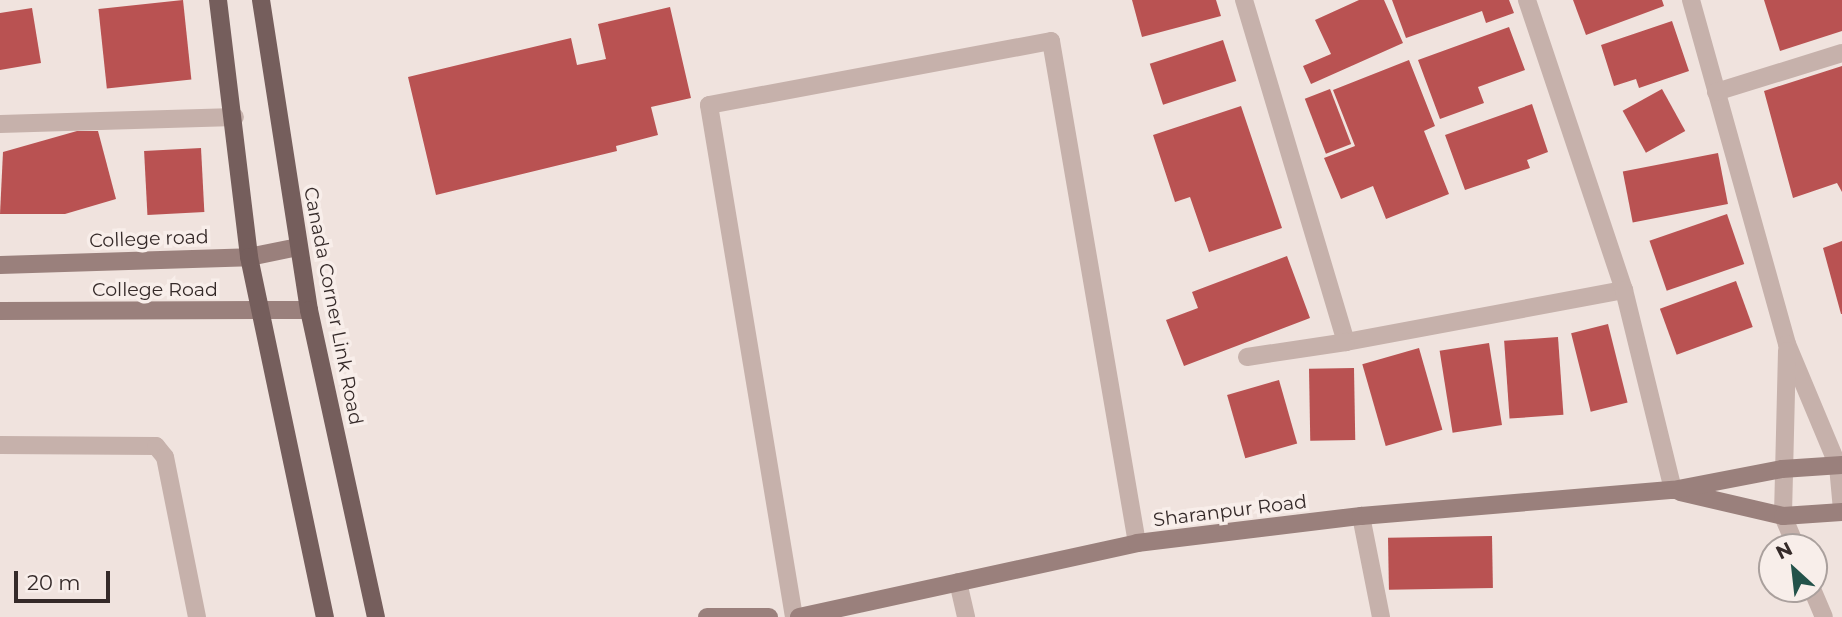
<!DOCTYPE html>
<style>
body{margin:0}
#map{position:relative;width:1842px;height:617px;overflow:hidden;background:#f0e3de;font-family:Montserrat,sans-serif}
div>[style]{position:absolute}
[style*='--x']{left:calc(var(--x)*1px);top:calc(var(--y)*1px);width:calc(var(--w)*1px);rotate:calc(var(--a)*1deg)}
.building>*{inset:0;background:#b95252;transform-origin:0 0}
.service>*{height:18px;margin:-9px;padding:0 9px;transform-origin:9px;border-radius:9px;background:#c6b1ab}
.minor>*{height:18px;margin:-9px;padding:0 9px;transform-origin:9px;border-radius:9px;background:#c6b1ab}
.secondary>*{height:18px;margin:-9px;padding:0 9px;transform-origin:9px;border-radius:9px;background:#9a807c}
.primary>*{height:18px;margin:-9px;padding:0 9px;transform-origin:9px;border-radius:9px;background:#755e5c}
span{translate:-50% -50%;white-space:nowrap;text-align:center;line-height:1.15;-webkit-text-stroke:7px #f8eeea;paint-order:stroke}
.street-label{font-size:19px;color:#352a29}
.north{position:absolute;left:1758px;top:533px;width:70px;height:70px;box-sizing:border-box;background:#f8eeea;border:2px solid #aaa09d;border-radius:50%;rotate:333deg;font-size:19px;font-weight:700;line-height:28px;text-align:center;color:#352a29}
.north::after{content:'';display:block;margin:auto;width:24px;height:32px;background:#23524a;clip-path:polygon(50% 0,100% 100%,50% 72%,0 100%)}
.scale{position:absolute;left:14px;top:571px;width:96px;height:32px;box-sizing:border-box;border:4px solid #352a29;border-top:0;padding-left:9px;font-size:21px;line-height:24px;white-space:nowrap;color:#352a29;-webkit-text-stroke:5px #f8eeea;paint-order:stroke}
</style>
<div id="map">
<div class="building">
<div style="left:183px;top:0;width:80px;height:85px;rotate:84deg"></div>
<div style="clip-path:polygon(1132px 0,1216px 0,1221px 16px,1142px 37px)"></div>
<div style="clip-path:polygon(1359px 0,1384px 0,1403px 43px,1311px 84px,1303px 66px,1331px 54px,1315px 20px)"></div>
<div style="clip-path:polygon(1392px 0,1509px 0,1514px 13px,1486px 23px,1482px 11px,1406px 38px)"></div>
<div style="clip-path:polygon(1573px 0,1662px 0,1664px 6px,1586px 35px)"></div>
<div style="clip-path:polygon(1764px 0,1842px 0,1842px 31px,1780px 51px)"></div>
<div style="clip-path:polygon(670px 7px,691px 98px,651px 107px,658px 135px,616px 146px,617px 151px,436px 195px,408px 77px,571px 38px,577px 65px,606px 59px,598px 24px)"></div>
<div style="clip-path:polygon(32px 8px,41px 63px,0 70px,0 13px)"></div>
<div style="clip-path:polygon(1672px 21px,1689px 71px,1639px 88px,1636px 79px,1614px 86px,1601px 45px)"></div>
<div style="clip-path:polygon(1509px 27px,1525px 70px,1478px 87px,1484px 103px,1440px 119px,1418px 60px)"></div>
<div style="left:1223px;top:40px;width:43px;height:77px;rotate:72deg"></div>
<div style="clip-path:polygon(1409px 60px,1435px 126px,1424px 131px,1449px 194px,1386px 219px,1373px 186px,1341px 199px,1324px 158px,1355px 146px,1333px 90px)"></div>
<div style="clip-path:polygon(1842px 66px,1842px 192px,1837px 183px,1793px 198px,1764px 91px)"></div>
<div style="left:1330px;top:89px;width:59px;height:27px;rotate:69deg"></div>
<div style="left:1662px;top:89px;width:48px;height:45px;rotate:61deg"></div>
<div style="clip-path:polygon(1532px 104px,1548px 152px,1527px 160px,1530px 168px,1465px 190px,1445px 135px)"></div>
<div style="clip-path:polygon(1241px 106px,1282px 228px,1209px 252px,1190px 197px,1175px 202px,1153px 135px)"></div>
<div style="clip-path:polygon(77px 131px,98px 131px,116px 199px,65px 214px,0 214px,3px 152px)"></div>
<div style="left:201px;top:148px;width:64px;height:57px;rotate:87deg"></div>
<div style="left:1718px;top:153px;width:52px;height:97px;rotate:79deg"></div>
<div style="left:1727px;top:214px;width:53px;height:82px;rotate:71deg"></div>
<div style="clip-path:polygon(1842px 241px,1842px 314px,1841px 314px,1823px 248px)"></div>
<div style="clip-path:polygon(1287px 256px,1310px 318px,1184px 366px,1166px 320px,1198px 308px,1192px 292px)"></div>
<div style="left:1736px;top:281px;width:49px;height:81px;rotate:70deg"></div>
<div style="left:1608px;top:324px;width:81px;height:38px;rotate:76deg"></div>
<div style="left:1558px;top:337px;width:78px;height:54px;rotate:86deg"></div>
<div style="left:1489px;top:343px;width:83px;height:50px;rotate:81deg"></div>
<div style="left:1419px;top:348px;width:85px;height:59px;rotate:74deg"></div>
<div style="left:1354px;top:368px;width:72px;height:45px;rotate:89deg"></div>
<div style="left:1279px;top:380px;width:66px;height:54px;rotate:74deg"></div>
<div style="left:1492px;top:536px;width:52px;height:104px;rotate:89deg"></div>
</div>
<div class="service">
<div style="--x:794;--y:617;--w:519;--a:-99.43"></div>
<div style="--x:709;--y:105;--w:348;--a:-10.6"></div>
<div style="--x:1051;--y:41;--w:509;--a:80.28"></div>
</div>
<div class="minor">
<div style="--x:1244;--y:0;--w:357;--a:73.4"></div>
<div style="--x:1346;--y:342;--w:283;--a:-10.6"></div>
<div style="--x:1624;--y:290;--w:306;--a:-108.5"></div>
<div style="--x:1691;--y:0;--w:357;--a:74.4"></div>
<div style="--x:1787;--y:344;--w:132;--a:67.3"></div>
<div style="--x:1838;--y:466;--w:44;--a:84.8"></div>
<div style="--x:1716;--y:92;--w:132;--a:-17.2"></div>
<div style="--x:0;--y:124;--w:235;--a:-1.7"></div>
<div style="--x:1624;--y:290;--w:206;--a:76.2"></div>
<div style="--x:1787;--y:351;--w:165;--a:91.4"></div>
<div style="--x:1783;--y:516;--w:34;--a:67"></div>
<div style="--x:1247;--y:357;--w:100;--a:-8.6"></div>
<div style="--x:0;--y:445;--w:156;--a:0.4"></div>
<div style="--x:156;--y:446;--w:14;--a:51"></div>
<div style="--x:165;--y:457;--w:163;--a:78.7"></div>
<div style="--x:1361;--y:516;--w:103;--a:78.8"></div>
<div style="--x:958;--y:582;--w:36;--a:77"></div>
<div style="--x:1812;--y:589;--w:30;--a:67"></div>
</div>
<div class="secondary">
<div style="--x:0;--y:265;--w:249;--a:-1.8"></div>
<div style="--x:249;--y:257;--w:50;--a:-11.5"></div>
<div style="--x:0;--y:311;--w:309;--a:-0.2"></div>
<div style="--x:1680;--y:492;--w:106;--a:13.1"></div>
<div style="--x:1783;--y:516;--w:59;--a:-3.9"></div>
<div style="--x:707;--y:617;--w:62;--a:0"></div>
<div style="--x:799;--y:617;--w:346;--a:-12.3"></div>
<div style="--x:1137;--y:543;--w:226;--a:-6.9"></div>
<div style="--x:1361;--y:516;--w:313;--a:-4.8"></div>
<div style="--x:1673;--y:490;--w:111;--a:-10.9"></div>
<div style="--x:1782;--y:469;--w:60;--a:-3.8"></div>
</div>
<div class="primary">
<div style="--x:218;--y:0;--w:259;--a:83.1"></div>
<div style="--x:249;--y:257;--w:368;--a:78.1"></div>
<div style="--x:261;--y:0;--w:314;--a:81.2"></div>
<div style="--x:309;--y:310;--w:314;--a:77.7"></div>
</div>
<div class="street-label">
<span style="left:149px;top:239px;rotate:-2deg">College road</span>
<span style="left:155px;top:290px">College Road</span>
<span style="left:333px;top:306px;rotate:79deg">Canada Corner Link Road</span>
<span style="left:1230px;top:511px;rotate:-7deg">Sharanpur Road</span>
</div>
<div class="north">N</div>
<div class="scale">20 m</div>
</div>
